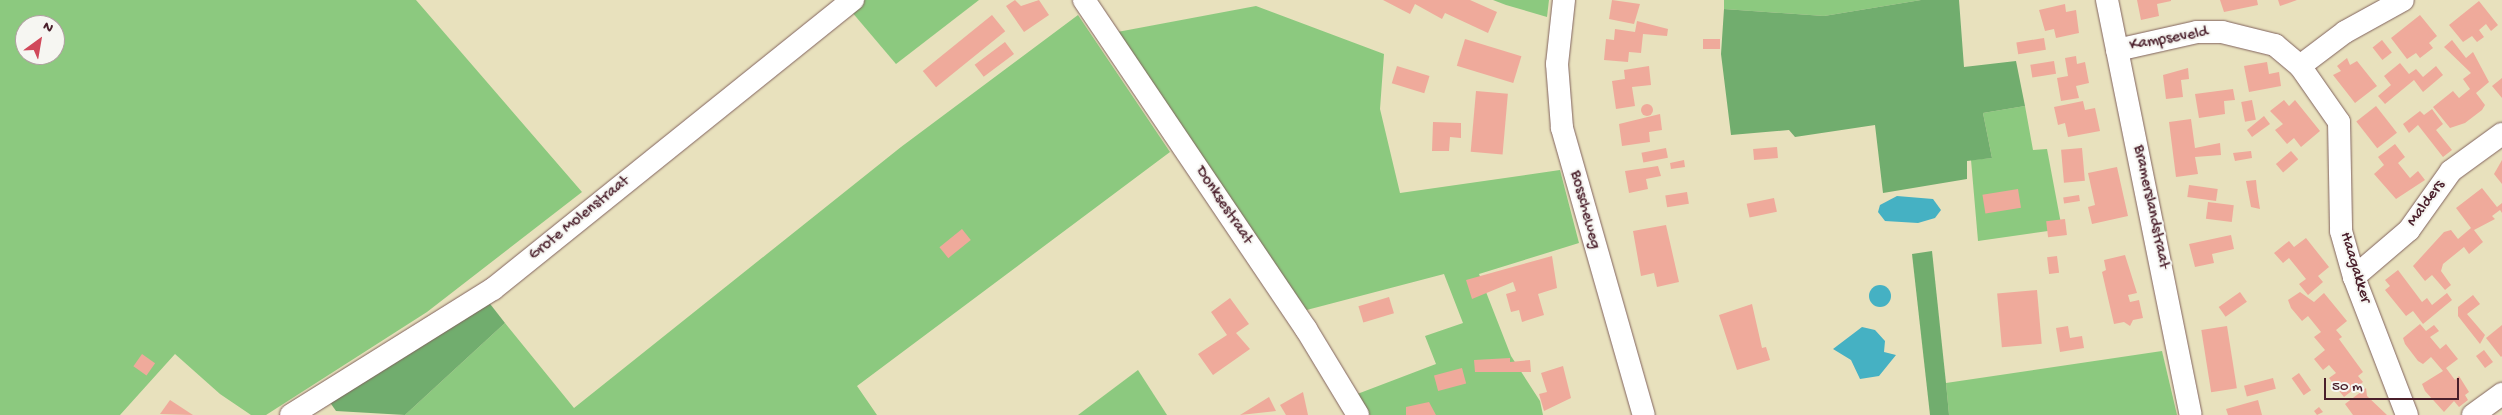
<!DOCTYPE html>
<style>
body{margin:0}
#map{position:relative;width:2502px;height:415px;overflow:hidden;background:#e8e1bd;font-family:"Gochi Hand",sans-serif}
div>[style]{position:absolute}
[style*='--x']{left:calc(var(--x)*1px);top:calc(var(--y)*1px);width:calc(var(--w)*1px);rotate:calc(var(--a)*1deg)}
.green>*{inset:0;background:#8cc97f}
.forest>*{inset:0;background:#71ad6e}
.water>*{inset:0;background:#45b1c3}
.round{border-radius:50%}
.building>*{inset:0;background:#efaa9b;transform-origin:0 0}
.roads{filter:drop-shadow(0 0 1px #81635e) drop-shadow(0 0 1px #81635e)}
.minor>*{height:22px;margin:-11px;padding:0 11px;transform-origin:11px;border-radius:11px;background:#fff}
span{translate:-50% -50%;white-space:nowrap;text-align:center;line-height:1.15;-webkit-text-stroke:4px #f6f6f2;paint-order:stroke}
.street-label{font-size:16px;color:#4a1f2b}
.north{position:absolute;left:15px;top:15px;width:50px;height:50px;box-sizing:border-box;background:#f6f6f2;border:1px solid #b1a0a2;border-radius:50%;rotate:32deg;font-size:14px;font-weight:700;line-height:20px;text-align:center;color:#4a1f2b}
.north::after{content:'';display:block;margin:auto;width:18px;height:22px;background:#d1495b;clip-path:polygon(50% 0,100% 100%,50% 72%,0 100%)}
.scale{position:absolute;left:2324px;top:378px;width:135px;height:22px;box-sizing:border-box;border:2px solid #4a1f2b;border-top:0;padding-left:6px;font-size:15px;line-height:18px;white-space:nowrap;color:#4a1f2b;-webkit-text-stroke:4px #f6f6f2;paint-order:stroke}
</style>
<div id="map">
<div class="green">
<div style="clip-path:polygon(evenodd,0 0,416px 0,582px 192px,427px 312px,266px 415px,251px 415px,220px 394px,175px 354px,120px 415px,0 415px,0 0,25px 25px,55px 25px,55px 55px,25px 55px,25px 25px)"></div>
<div style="clip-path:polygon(864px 0,979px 0,896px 64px,851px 11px)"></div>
<div style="clip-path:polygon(1493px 0,1549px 0,1547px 17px,1506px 5px)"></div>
<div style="clip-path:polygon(1724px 0,1921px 0,1824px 16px,1724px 9px)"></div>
<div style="clip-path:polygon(1256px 6px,1384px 54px,1380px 109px,1400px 193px,1560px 170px,1579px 243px,1479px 274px,1511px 356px,1540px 401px,1543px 415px,1362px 415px,1352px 396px,1436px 364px,1425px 336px,1463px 323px,1444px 274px,1299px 312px,1112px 33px)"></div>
<div style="clip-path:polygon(1078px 15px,1170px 152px,857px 386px,877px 415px,405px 415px,505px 323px,574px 408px,901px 147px)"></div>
<div style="clip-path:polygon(2025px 106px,2033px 150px,2047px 149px,2062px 229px,1978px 241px,1971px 160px,1992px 158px,1983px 113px)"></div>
<div style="clip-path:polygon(2162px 351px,2177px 415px,1949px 415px,1946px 383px)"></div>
<div style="clip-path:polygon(1138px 370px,1167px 415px,1078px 415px)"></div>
</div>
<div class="forest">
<div style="clip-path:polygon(1921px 0,1959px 0,1964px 67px,2016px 61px,2025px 106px,1983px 113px,1992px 158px,1967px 161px,1967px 179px,1883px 193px,1875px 125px,1795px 137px,1789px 130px,1731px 135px,1721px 54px,1724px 9px,1824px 16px)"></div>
<div style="clip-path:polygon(1932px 251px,1946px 383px,1949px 415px,1930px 415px,1912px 254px)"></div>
<div style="clip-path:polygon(487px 300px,505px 323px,405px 415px,336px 411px,329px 401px)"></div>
</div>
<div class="water">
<div style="clip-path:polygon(1897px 196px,1933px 199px,1941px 210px,1935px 218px,1918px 223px,1885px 221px,1878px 212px,1880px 205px)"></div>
<div class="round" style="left:1869px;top:285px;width:22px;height:22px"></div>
<div style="clip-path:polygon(1862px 327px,1875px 330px,1885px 341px,1884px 352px,1896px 355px,1879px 376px,1860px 379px,1851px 360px,1833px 349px)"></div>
</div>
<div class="building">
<div style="clip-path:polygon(1015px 0,1021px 6px,1039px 0,1049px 15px,1024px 32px,1006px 6px)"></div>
<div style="clip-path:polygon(1383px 0,1470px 0,1497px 12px,1488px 33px,1445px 13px,1442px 19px,1415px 4px,1410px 14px)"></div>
<div style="clip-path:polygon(1612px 0,1640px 4px,1634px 24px,1609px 19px)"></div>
<div style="clip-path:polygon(2137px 0,2171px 0,2171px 1px,2157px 4px,2159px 16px,2141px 20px)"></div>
<div style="clip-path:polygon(2220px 0,2257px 0,2258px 5px,2224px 12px)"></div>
<div style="clip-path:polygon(2278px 0,2297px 0,2280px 6px)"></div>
<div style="clip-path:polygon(2479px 1px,2498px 25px,2491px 31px,2486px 24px,2479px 30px,2484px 37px,2477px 42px,2472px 36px,2463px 42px,2449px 25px)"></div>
<div style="clip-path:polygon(2065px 4px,2066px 12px,2076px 10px,2079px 33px,2056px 38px,2054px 29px,2045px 31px,2039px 10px)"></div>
<div style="left:992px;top:15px;width:21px;height:89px;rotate:51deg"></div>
<div style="clip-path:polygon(2420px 15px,2437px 36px,2429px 43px,2433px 48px,2420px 58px,2416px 53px,2407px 59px,2391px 38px)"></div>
<div style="clip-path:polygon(1637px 21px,1668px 29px,1667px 36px,1643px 34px,1641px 53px,1629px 52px,1628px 62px,1604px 60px,1606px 39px,1614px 40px,1615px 29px,1635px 32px)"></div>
<div style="left:2044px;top:38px;width:12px;height:28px;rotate:81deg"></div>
<div style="left:1465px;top:39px;width:59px;height:28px;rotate:17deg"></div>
<div style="left:1703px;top:39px;width:17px;height:10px"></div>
<div style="left:2382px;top:40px;width:16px;height:12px;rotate:52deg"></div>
<div style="clip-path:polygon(2452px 40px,2466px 58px,2473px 52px,2489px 82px,2476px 93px,2485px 105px,2482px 110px,2465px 123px,2450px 128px,2433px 107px,2453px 91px,2459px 98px,2470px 89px,2463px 79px,2471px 73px,2444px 47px)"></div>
<div style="left:1005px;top:42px;width:15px;height:38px;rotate:53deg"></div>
<div style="clip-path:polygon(2076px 56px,2077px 64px,2085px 62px,2089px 83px,2076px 86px,2079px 98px,2061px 101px,2057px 78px,2068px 76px,2065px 58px)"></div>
<div style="clip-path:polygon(2347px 58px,2350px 65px,2357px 61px,2377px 86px,2355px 103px,2333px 75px,2341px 71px,2337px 66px)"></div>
<div style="left:2054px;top:61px;width:13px;height:24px;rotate:81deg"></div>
<div style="clip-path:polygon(2267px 62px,2269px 74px,2279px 72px,2281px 86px,2249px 92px,2244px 66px)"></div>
<div style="clip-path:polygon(2400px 63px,2409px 74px,2416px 69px,2423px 77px,2436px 66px,2443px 75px,2423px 92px,2414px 80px,2385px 104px,2378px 96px,2391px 85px,2384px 76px)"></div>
<div style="left:1397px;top:66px;width:34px;height:18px;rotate:17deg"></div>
<div style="clip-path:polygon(1649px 66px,1651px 85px,1632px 87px,1635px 106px,1616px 109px,1612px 81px,1625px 79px,1624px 70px)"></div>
<div style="clip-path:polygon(2188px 68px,2189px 79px,2181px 80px,2183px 97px,2166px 99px,2163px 75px)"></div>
<div style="clip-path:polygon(2502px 78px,2502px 98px,2492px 86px)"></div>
<div style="clip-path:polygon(2233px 89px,2235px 100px,2224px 101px,2225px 114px,2199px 118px,2195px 94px)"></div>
<div style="left:1476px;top:91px;width:32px;height:61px;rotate:5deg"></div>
<div style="left:2252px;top:100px;width:20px;height:11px;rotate:79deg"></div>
<div style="clip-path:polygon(2284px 100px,2289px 106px,2295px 100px,2320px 131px,2301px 147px,2294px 138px,2287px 144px,2275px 130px,2283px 124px,2270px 111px)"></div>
<div style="clip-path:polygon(2083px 101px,2085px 110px,2095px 108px,2100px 131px,2068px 137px,2065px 123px,2058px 125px,2054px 107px)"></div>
<div class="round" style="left:1641px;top:104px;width:12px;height:12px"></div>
<div style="left:2376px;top:106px;width:34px;height:25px;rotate:52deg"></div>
<div style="clip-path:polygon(2432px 109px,2443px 124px,2436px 130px,2452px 150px,2443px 157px,2418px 125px,2409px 133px,2403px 124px,2420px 111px,2424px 115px)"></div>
<div style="clip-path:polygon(1660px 114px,1662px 130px,1649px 132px,1650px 142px,1622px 146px,1619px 124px)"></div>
<div style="clip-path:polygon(2264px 116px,2270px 124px,2252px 137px,2247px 130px)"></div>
<div style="clip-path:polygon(2191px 119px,2195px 148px,2220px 143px,2221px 155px,2195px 157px,2198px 174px,2176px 177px,2169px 122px)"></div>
<div style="clip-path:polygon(1433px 122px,1461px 123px,1461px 138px,1450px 137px,1449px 151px,1432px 151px)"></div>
<div style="clip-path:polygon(2395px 144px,2405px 157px,2398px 163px,2410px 178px,2418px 171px,2425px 180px,2396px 199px,2374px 174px,2384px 165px,2378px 157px)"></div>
<div style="left:1777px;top:147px;width:11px;height:24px;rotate:85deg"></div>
<div style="left:1666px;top:148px;width:10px;height:25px;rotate:79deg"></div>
<div style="left:2082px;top:148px;width:33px;height:21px;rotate:85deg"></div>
<div style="clip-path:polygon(2251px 151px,2252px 158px,2235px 161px,2233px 153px)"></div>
<div style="left:2291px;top:151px;width:11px;height:20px;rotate:49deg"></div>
<div style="clip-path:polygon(1684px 160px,1685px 167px,1671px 169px,1670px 163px)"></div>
<div style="clip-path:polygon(2502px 160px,2502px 184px,2494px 174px)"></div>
<div style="clip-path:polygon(1658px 166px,1661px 176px,1646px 179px,1648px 189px,1629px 193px,1625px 171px)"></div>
<div style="clip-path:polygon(2117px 167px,2128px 216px,2092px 224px,2088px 207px,2095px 205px,2088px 173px)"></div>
<div style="clip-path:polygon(2256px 180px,2257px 190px,2260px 209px,2251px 207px,2246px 181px)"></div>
<div style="left:2189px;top:185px;width:29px;height:12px;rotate:8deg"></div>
<div style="clip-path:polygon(2482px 188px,2497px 207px,2502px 203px,2502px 213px,2500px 210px,2492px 216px,2495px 219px,2474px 230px,2483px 242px,2469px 254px,2464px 247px,2443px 264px,2441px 271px,2451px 285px,2445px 290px,2432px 275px,2425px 281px,2413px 266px,2444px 232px,2451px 230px,2458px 239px,2471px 228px,2456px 208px)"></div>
<div style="left:2018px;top:189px;width:19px;height:36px;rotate:81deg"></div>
<div style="left:1687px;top:192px;width:12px;height:22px;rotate:81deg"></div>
<div style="left:2079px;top:195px;width:6px;height:16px;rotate:81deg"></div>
<div style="left:1774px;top:198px;width:14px;height:28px;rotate:78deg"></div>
<div style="left:2208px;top:202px;width:26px;height:17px;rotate:7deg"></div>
<div style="left:2065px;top:219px;width:16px;height:19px;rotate:83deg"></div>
<div style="clip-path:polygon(1666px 225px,1679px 282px,1657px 287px,1654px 273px,1641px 276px,1633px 231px)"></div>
<div style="left:962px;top:229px;width:14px;height:29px;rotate:51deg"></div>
<div style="clip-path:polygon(2231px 235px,2234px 249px,2212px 254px,2214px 263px,2195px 267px,2189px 244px)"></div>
<div style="clip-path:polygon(2306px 238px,2329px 267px,2318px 276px,2323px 282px,2308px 295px,2299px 284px,2306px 279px,2289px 258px,2283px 263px,2274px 253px,2289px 241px,2294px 247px)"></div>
<div style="clip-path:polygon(2125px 255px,2137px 293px,2128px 295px,2130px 302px,2139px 300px,2143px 318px,2133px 320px,2130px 326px,2124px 322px,2114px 324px,2102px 272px,2106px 270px,2104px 260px)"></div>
<div style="clip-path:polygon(1552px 256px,1557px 288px,1538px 294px,1544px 315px,1522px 322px,1519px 310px,1511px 312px,1506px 294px,1516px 291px,1513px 282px,1472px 299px,1466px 280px)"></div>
<div style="left:2057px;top:256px;width:17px;height:10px;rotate:83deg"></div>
<div style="clip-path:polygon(2398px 270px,2422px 302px,2427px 298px,2432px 305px,2447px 293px,2452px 300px,2423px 324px,2413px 311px,2406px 316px,2385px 290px,2390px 286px,2385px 280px)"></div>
<div style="left:2037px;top:290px;width:54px;height:40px;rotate:85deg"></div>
<div style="left:2240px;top:292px;width:12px;height:26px;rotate:55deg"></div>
<div style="clip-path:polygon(2300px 292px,2314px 302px,2324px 293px,2347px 321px,2336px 330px,2342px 337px,2339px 339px,2363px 372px,2358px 376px,2363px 382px,2344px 397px,2329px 378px,2336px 373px,2329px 365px,2323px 370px,2314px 359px,2325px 350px,2314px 337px,2321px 332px,2308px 316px,2302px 321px,2291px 308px,2288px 300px)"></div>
<div style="clip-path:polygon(2473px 295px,2480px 304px,2467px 314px,2485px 335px,2480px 344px,2458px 316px,2458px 307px)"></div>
<div style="left:1389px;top:297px;width:17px;height:32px;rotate:73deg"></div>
<div style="clip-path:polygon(1230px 298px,1249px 324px,1236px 333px,1250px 349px,1213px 375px,1198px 354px,1227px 335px,1211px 312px)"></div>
<div style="clip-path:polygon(1752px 304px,1762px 348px,1766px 347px,1770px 360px,1737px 370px,1719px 315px)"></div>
<div style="clip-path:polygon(2420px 324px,2426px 331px,2434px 325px,2439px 331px,2430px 337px,2440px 349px,2446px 344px,2458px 359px,2446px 368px,2455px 380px,2459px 376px,2469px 392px,2465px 395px,2468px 400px,2459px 407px,2454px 401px,2444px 412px,2425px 391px,2422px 384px,2443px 371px,2431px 357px,2423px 364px,2418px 361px,2405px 344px,2403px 338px)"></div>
<div style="clip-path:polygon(2502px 325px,2502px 356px,2501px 357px,2486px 338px)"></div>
<div style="clip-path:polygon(2068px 326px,2070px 338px,2082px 336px,2084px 348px,2060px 352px,2056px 328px)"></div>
<div style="left:2227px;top:326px;width:63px;height:26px;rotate:81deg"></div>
<div style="left:2484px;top:350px;width:15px;height:10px;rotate:53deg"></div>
<div style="left:142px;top:354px;width:16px;height:15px;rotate:35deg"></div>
<div style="clip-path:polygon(1510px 358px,1510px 362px,1530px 360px,1531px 372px,1475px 372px,1474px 360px)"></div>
<div style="clip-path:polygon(1563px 366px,1571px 398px,1544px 411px,1539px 394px,1547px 392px,1541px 373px)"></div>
<div style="left:1462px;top:368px;width:16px;height:29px;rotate:75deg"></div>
<div style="left:2299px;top:373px;width:21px;height:9px;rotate:55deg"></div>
<div style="left:2273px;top:378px;width:11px;height:30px;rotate:75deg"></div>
<div style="clip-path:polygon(2366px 388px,2367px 396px,2387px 415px,2353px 415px,2345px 404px)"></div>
<div style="clip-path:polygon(1303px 392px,1308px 415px,1286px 415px,1280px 405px)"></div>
<div style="clip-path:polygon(1269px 397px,1276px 411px,1240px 415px)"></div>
<div style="clip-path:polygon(170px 400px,193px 415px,160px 414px)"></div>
<div style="clip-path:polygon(2258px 400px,2262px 415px,2228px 415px,2226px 409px)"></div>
<div style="clip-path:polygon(1429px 402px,1436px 415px,1406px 415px,1406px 407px)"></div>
<div style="clip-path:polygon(2319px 407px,2323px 412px,2317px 415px,2314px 411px)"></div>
</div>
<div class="roads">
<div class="minor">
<div style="--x:1084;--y:0;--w:397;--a:56"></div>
<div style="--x:1306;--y:329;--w:100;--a:58.8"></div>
<div style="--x:1564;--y:0;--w:64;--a:96.2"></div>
<div style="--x:1557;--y:64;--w:64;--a:85.5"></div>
<div style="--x:1562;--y:128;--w:298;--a:74.1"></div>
<div style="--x:2107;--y:0;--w:423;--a:78.6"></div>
<div style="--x:2117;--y:50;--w:82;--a:-12.7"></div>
<div style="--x:2197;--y:32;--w:25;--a:0"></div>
<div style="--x:2222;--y:32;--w:55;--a:13.8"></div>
<div style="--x:2275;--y:45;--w:33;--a:40"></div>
<div style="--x:2300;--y:66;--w:56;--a:-37.1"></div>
<div style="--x:2345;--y:32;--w:66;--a:-28.9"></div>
<div style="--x:2300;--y:66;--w:68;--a:55.1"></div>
<div style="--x:2339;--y:122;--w:109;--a:88.9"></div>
<div style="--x:2341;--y:231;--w:48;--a:74.2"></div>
<div style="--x:2354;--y:277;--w:148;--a:69"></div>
<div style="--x:2354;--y:277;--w:72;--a:-40.5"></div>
<div style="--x:2409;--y:230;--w:72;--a:-54.6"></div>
<div style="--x:2451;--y:171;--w:63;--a:-36"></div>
<div style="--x:291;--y:415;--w:238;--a:-32"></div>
<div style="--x:493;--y:289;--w:462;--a:-38.8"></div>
<div style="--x:2473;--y:415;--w:36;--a:-36"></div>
</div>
</div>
<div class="street-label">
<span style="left:2169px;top:40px;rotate:-10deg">Kampseveld</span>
<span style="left:2427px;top:204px;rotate:-54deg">Malders</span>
<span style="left:1223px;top:206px;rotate:56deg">Donksestraat</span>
<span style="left:2150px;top:207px;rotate:78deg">Bramerslandstraat</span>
<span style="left:1584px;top:210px;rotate:75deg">Bosscheweg</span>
<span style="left:580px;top:219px;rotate:-39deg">Grote Molenstraat</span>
<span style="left:2354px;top:268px;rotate:73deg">Haagakker</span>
</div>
<div class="north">N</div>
<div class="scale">50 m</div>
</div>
